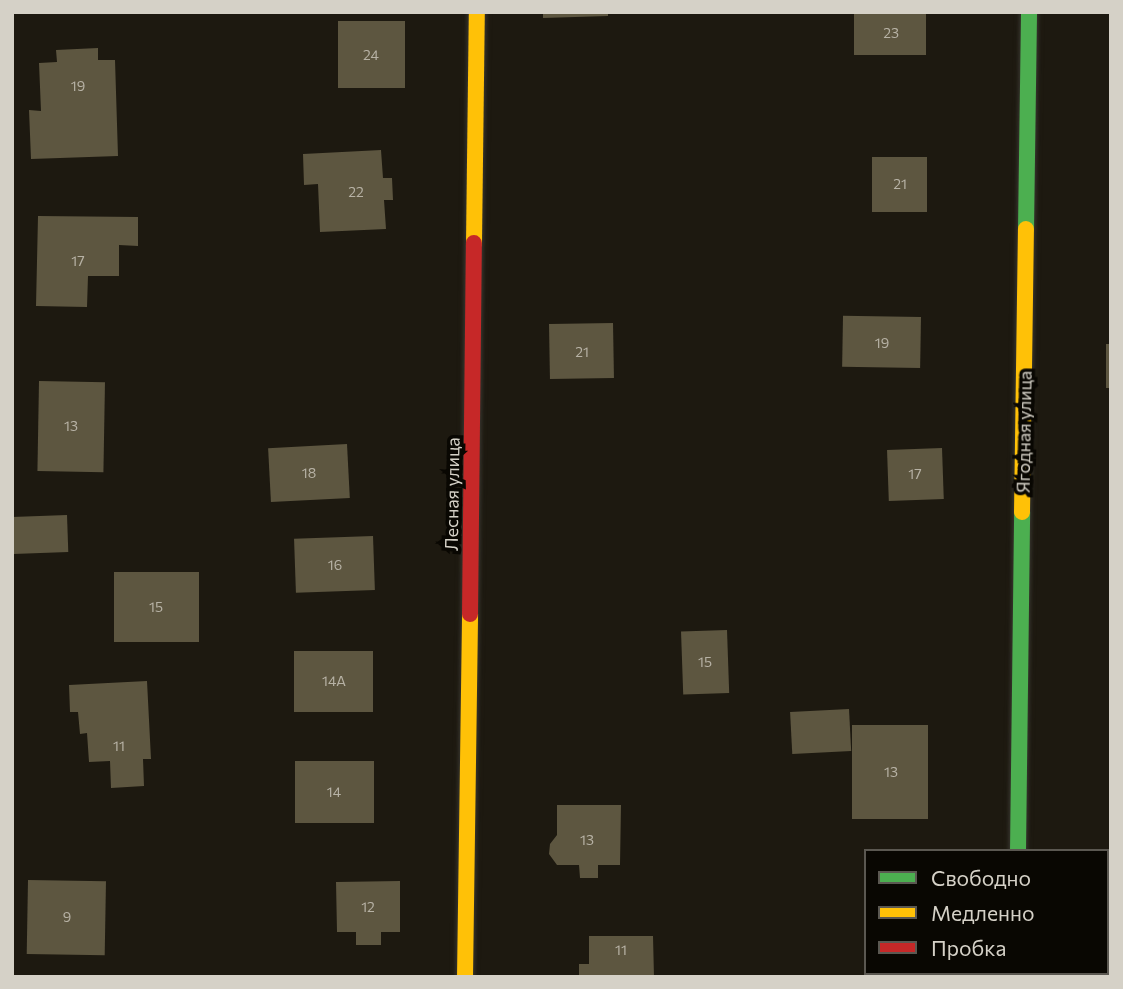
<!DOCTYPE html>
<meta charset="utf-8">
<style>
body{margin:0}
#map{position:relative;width:1123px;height:989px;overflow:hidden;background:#1d1910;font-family:Commissioner,sans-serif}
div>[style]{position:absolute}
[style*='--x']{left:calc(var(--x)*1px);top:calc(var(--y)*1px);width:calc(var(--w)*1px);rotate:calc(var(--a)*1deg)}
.building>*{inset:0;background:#5d5640;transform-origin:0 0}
.roads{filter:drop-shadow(0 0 2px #38362f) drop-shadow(0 0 2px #38362f)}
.street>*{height:38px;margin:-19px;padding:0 19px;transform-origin:19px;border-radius:19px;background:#504d46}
.fast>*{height:16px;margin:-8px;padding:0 8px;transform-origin:8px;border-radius:8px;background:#4caf50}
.slow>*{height:16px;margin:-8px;padding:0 8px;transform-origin:8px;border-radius:8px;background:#ffc107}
.jam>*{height:16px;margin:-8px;padding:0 8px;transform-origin:8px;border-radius:8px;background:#c62828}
span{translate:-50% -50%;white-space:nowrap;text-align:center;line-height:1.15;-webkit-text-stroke:7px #090702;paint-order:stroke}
.number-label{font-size:14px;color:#b7b2a5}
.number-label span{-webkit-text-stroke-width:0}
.street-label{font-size:18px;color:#d5d1c7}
.frame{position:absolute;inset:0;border:14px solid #d5d1c7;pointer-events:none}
.legend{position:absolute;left:864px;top:849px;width:245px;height:126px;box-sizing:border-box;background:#090702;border:2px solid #5b5851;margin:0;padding:9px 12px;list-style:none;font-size:21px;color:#d5d1c7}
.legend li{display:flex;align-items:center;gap:14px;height:35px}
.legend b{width:35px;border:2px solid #5b5851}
</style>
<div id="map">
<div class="building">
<div style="clip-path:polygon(543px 12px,608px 12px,608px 16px,543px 18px)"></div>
<div style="left:854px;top:12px;width:72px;height:43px"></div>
<div style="left:338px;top:21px;width:67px;height:67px"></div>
<div style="clip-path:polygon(98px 48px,98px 60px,115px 60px,118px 156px,31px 159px,29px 110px,41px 111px,39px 63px,57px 62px,56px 50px)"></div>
<div style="clip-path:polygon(381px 150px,383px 178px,392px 178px,393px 200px,384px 200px,386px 229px,320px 232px,318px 184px,304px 185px,303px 154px)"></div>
<div style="left:872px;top:157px;width:55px;height:55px"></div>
<div style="clip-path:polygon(38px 216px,138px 217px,138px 246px,119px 245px,119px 276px,88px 276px,87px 307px,36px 306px)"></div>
<div style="left:921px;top:317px;width:51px;height:78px;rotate:91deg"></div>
<div style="left:613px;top:323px;width:55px;height:64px;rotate:89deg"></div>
<div style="left:1106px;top:344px;width:5px;height:44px"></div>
<div style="left:39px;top:381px;width:66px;height:90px;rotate:1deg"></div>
<div style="left:347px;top:444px;width:54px;height:79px;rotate:87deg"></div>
<div style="left:942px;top:448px;width:51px;height:55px;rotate:88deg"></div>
<div style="left:67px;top:515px;width:37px;height:55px;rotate:88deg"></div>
<div style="left:373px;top:536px;width:54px;height:79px;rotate:88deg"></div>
<div style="left:114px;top:572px;width:85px;height:70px"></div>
<div style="left:727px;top:630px;width:63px;height:46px;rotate:88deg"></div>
<div style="left:294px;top:651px;width:79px;height:61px"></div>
<div style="clip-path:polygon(147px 681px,151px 759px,143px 759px,144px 786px,111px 788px,110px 761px,89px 762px,87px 733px,80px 734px,78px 712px,70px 712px,69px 685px)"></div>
<div style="left:849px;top:709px;width:42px;height:59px;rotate:87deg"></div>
<div style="left:852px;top:725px;width:76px;height:94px"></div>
<div style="left:374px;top:761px;width:62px;height:79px;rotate:90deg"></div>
<div style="clip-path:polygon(557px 805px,621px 805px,620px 865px,598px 865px,598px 878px,580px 878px,579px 865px,557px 865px,549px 854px,550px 844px,557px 835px)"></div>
<div style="left:28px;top:880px;width:78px;height:74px;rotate:1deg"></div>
<div style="clip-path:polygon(400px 881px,400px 932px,381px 932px,381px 945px,356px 945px,356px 932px,337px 932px,336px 882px)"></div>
<div style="clip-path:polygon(589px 936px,653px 936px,654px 977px,579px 977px,579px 964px,589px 964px)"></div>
</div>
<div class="roads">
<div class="street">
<div style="--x:1016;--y:977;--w:4;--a:-90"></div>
</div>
<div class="fast">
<div style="--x:1026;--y:229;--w:217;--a:-89.2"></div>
<div style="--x:1018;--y:851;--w:339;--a:-89.3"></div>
</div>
<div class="slow">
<div style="--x:474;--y:243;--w:231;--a:-89.3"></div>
<div style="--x:1022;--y:512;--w:283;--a:-89.2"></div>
<div style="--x:465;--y:977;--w:363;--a:-89.2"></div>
</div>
<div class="jam">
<div style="--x:470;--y:614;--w:371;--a:-89.4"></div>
</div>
</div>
<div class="number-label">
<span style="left:891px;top:33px">23</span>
<span style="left:371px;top:55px">24</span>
<span style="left:78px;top:86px">19</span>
<span style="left:900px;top:184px">21</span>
<span style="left:356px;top:192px">22</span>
<span style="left:78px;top:261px">17</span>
<span style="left:882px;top:343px">19</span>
<span style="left:582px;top:352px">21</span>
<span style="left:71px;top:426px">13</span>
<span style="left:309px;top:473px">18</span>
<span style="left:915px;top:474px">17</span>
<span style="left:335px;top:565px">16</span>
<span style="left:156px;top:607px">15</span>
<span style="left:705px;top:662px">15</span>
<span style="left:334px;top:681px">14А</span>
<span style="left:119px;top:746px">11</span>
<span style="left:891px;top:772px">13</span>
<span style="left:334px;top:792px">14</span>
<span style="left:587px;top:840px">13</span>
<span style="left:368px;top:907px">12</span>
<span style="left:67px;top:917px">9</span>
<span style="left:621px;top:950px">11</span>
</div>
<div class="street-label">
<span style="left:1024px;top:432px;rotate:-89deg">Ягодная улица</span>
<span style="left:452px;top:494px;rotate:-89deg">Лесная улица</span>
</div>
<div class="frame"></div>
<ul class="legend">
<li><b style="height:9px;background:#4caf50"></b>Свободно</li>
<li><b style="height:9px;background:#ffc107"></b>Медленно</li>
<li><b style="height:9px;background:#c62828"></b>Пробка</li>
</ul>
</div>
